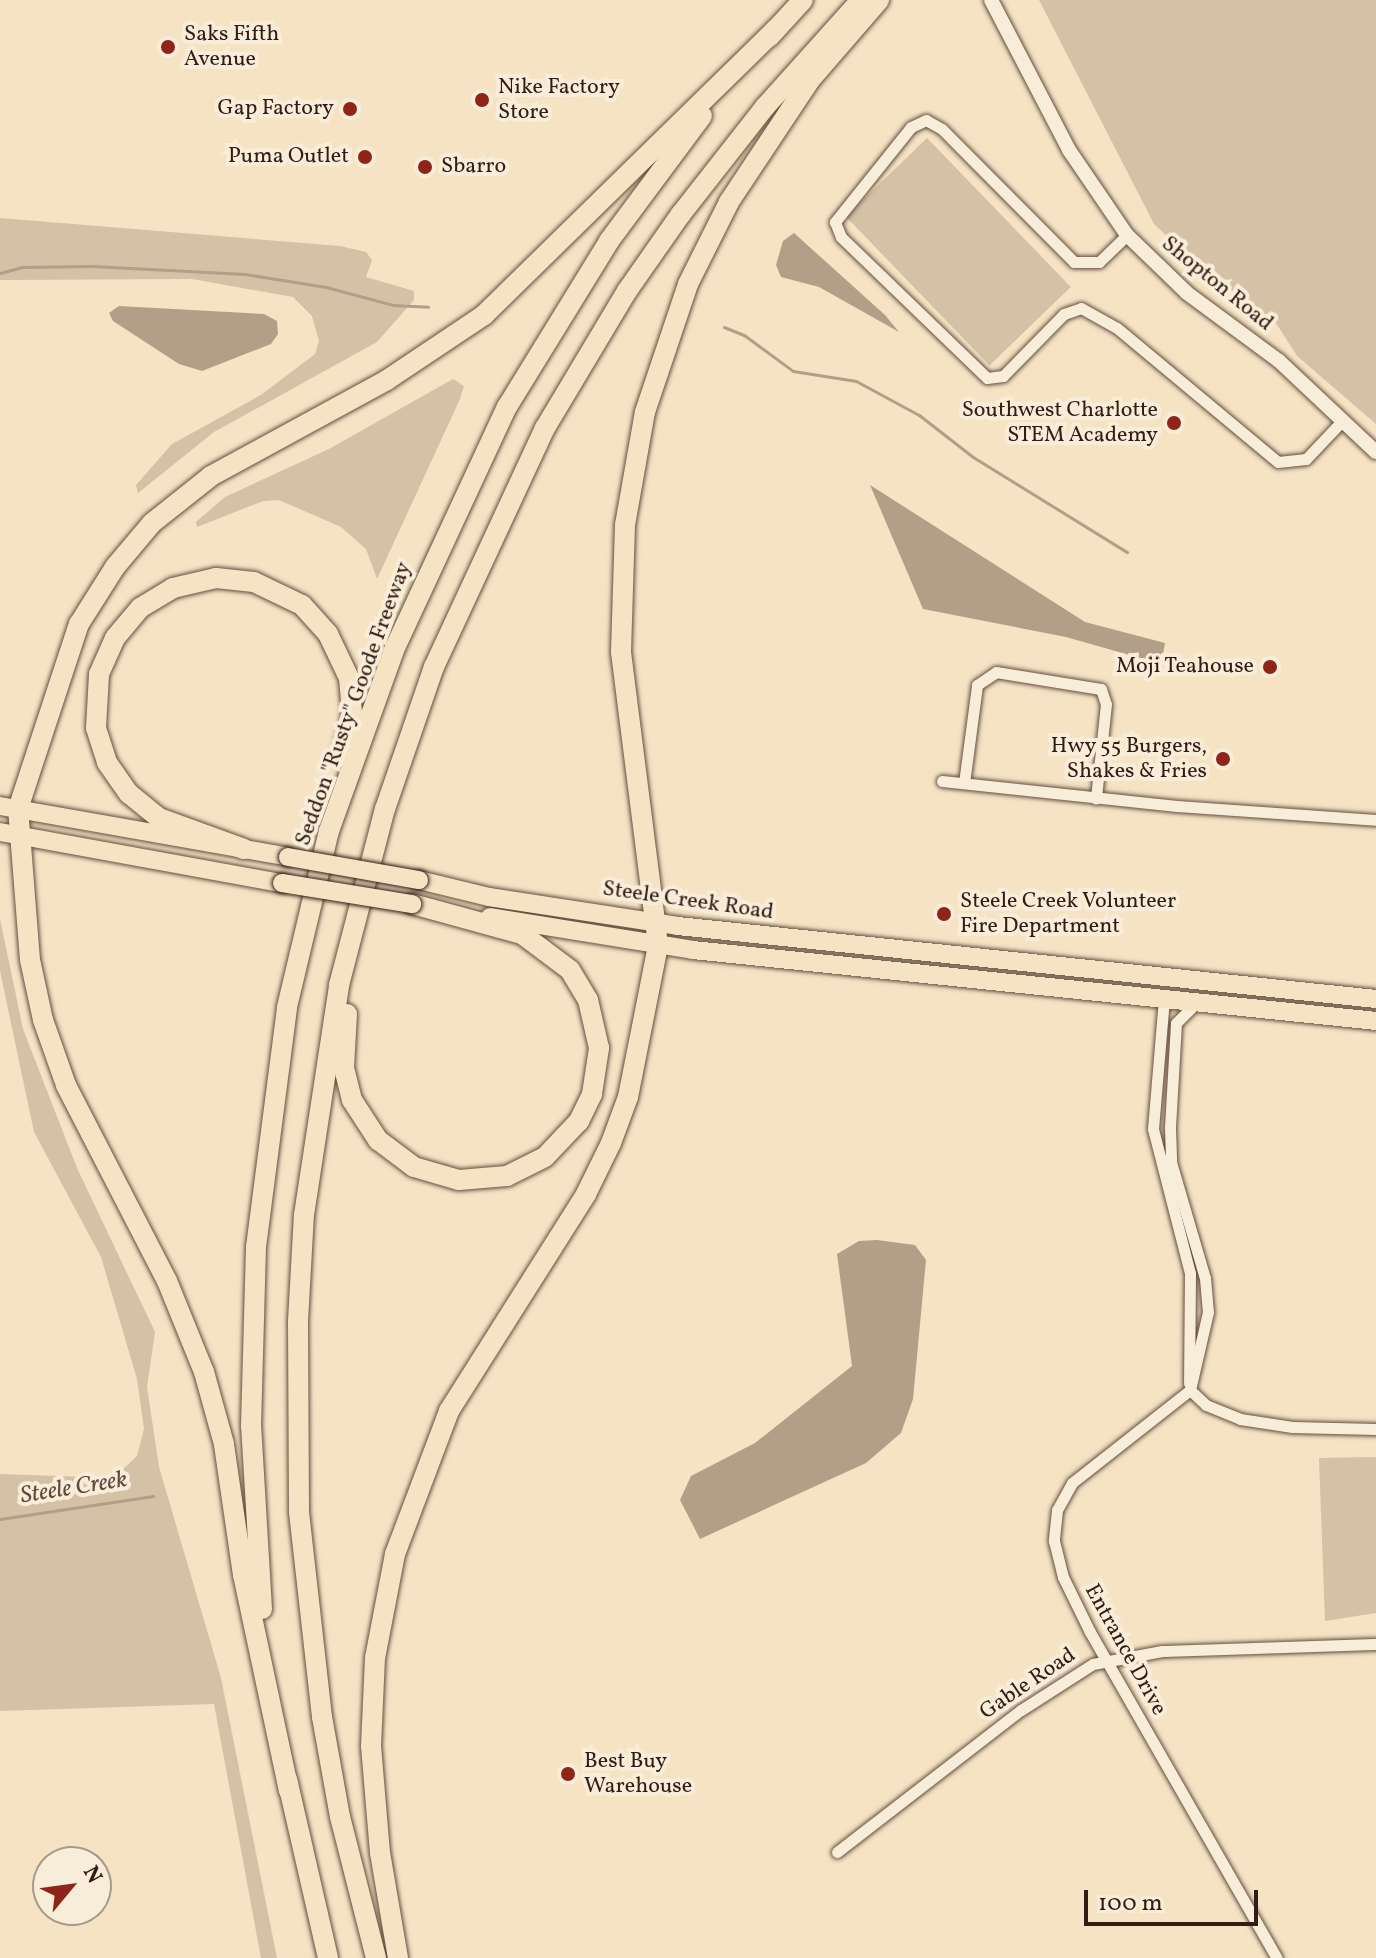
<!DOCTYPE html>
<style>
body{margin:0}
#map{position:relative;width:1376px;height:1958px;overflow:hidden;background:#f5e3c4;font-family:Vollkorn,serif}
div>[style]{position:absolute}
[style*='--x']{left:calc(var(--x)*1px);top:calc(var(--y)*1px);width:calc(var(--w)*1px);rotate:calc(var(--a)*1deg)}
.green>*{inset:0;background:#d4c1a6;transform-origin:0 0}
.water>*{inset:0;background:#b39f88}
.stream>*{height:3px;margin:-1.5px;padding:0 1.5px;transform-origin:1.5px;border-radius:1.5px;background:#b39f88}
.roads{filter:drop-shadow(0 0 2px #634e40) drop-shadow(0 0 2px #634e40)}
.minor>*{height:11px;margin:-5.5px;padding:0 5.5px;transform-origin:5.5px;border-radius:5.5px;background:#f8edd9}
.tertiary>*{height:14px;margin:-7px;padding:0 7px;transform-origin:7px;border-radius:7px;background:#f8edd9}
.primary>*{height:18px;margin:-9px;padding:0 9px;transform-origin:9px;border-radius:9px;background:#f5e3c4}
.motorway>*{height:20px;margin:-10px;padding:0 10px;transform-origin:10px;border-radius:10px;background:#f5e3c4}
.bridges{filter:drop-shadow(0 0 2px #321c14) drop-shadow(0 0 2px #321c14)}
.primary-bridge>*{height:18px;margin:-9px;padding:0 9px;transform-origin:9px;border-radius:9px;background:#f5e3c4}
.dots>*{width:22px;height:22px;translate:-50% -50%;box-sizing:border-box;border:4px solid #f8edd9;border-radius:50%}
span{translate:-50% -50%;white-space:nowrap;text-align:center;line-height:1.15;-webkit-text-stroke:8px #f8edd9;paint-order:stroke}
.poi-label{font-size:22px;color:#321c14}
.left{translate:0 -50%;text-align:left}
.right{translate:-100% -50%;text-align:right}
.street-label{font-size:22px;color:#321c14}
.water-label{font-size:24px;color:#5f4a3d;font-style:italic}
.north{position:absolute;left:32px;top:1846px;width:80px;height:80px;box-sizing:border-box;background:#f8edd9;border:2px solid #a9998a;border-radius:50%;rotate:61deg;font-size:22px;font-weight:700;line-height:32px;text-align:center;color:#321c14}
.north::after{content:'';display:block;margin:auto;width:28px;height:36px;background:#8f2418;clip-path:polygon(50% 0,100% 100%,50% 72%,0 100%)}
.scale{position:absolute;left:1084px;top:1890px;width:174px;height:36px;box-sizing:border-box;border:4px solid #321c14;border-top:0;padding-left:10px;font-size:24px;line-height:28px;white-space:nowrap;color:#321c14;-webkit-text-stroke:6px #f8edd9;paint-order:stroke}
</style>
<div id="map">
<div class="green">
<div style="clip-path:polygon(1039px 0,1376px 0,1376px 424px,1297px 356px,1276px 323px,1210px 276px,1154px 224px)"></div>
<div style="left:927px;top:138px;width:207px;height:113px;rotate:46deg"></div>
<div style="clip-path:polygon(0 218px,340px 246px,366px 252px,372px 260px,366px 277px,414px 291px,414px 300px,377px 342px,214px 432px,138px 493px,136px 485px,172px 444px,261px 395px,315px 354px,319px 341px,312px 316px,293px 297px,192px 279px,0 280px)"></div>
<div style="clip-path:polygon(453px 379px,464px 386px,460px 399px,377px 579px,366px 549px,341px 527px,279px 500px,263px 501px,197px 527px,196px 522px,225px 497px,329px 449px)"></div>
<div style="clip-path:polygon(0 919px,23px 1029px,77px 1168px,155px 1332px,147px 1387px,159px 1467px,221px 1678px,277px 1958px,261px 1958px,214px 1704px,0 1711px,0 1474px,114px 1478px,137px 1456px,144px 1429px,137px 1379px,101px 1257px,34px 1132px,0 971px)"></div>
<div style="clip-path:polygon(1376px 1457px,1376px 1613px,1325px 1621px,1319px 1458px)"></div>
</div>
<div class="water">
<div style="clip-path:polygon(794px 233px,885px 315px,899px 332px,819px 287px,781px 277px,776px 265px,783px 241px)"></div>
<div style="clip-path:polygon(119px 306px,264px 314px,277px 321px,278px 334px,271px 344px,202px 371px,179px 364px,113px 321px,109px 313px)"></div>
<div style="clip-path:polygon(870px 485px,1085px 622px,1165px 643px,1161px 664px,1066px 637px,923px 609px)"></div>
<div style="clip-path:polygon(877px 1240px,915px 1245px,926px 1260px,913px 1399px,901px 1433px,866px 1463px,700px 1539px,680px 1500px,691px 1476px,755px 1443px,852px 1366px,837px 1254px,859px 1241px)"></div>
</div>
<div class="stream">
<div style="--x:0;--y:273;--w:24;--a:-15"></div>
<div style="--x:23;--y:267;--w:69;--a:-0.8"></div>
<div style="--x:92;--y:266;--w:153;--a:3"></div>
<div style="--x:245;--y:274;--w:82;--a:9.1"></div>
<div style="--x:326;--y:287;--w:69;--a:15"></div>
<div style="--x:393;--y:305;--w:35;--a:3"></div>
<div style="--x:724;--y:327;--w:22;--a:22"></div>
<div style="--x:744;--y:335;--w:61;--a:36.3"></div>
<div style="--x:793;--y:371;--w:64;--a:9"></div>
<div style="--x:856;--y:381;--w:72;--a:28.4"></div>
<div style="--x:919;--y:415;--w:68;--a:37.9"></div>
<div style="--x:973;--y:457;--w:181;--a:31.7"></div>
<div style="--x:0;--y:1519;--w:155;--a:-8.5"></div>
</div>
<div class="roads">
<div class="minor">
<div style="--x:1127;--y:235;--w:39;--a:136"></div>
<div style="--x:1099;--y:262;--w:25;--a:180"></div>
<div style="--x:1074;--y:262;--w:187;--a:-134.8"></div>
<div style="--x:942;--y:129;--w:18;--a:-151"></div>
<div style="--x:926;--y:120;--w:17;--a:155"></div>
<div style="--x:911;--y:127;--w:122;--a:128.7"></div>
<div style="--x:835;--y:222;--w:16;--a:68"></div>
<div style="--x:841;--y:237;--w:203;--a:44"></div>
<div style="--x:987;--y:378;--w:16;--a:-7"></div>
<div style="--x:1003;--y:376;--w:87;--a:-45.5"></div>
<div style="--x:1064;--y:314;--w:18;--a:-19"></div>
<div style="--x:1081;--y:308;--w:41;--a:29.1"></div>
<div style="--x:1117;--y:328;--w:209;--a:39.8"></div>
<div style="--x:1278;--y:462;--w:28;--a:-6"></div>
<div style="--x:1306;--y:459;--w:54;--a:-46.5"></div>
<div style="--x:942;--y:781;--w:236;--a:6.1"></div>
<div style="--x:1177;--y:806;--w:199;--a:4"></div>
<div style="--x:964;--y:783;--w:99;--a:-82.4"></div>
<div style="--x:977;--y:685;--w:23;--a:-34"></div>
<div style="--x:996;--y:672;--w:106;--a:9.2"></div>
<div style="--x:1101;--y:689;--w:16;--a:72"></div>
<div style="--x:1106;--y:704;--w:95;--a:96.1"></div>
<div style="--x:1164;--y:998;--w:131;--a:94.8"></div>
<div style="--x:1153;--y:1129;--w:149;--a:75.6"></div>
<div style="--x:1190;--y:1273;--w:110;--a:90.5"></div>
<div style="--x:1195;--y:1004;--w:27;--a:135"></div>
<div style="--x:1176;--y:1023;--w:105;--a:93.3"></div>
<div style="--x:1170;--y:1128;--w:34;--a:88"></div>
<div style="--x:1171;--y:1162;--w:121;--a:73.7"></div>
<div style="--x:1205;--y:1278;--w:34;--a:85"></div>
<div style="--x:1208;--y:1312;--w:80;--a:103"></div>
<div style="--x:1190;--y:1390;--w:150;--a:141.8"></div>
<div style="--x:1072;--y:1483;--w:31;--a:119"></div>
<div style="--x:1057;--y:1510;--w:31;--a:96"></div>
<div style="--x:1054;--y:1541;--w:37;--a:76"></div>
<div style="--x:1063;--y:1577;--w:61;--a:63.9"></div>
<div style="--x:1090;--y:1632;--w:376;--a:60.2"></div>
<div style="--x:1190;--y:1390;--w:22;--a:43"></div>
<div style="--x:1206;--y:1405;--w:37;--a:22"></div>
<div style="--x:1240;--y:1419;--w:53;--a:8.7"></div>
<div style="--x:1292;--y:1427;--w:84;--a:1.4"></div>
<div style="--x:837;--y:1852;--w:232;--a:-37.7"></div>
<div style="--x:1021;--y:1710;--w:85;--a:-32.6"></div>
<div style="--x:1093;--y:1664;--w:70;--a:-10.7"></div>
<div style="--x:1162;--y:1651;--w:214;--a:-1.9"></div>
</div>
<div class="tertiary">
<div style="--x:991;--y:0;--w:169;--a:62.5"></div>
<div style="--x:1069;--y:150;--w:103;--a:55.7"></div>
<div style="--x:1127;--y:235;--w:83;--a:44"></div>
<div style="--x:1187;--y:293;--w:114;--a:36.5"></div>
<div style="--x:1279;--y:361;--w:133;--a:43.2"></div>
</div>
<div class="primary">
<div style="--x:0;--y:806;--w:292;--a:10"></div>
<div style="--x:0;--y:832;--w:287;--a:10.3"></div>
<div style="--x:419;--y:880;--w:72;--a:13.7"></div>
<div style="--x:489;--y:897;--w:191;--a:8.7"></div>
<div style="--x:678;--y:926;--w:702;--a:5.97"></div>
<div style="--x:490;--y:917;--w:206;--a:9.2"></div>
<div style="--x:693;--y:950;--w:687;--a:5.93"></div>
</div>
<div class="motorway">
<div style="--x:769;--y:37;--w:50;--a:-47.4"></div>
<div style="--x:244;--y:849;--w:90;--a:-160"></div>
<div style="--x:159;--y:818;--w:38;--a:-141"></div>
<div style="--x:129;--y:794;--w:39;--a:-125"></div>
<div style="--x:107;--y:762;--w:36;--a:-108"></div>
<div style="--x:96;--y:728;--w:54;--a:-86.8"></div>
<div style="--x:99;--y:674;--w:39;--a:-66"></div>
<div style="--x:115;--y:638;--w:39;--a:-50"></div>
<div style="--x:140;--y:608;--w:39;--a:-31"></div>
<div style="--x:173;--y:588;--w:44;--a:-13.1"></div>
<div style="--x:216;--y:578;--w:38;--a:6"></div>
<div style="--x:254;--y:582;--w:53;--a:25.6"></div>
<div style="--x:302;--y:605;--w:39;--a:48"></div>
<div style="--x:328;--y:634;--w:49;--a:64.5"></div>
<div style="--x:349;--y:678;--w:37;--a:85"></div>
<div style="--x:352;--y:715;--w:43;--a:103.4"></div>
<div style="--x:347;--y:1014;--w:54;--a:93.2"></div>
<div style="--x:344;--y:1068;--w:33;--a:76"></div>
<div style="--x:352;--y:1100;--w:48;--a:57"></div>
<div style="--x:378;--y:1140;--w:45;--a:36.9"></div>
<div style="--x:414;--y:1167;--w:47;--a:16.1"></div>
<div style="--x:459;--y:1180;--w:48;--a:-4.8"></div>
<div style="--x:507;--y:1176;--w:42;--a:-26.6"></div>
<div style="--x:545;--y:1157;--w:50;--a:-46.6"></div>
<div style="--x:579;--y:1121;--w:30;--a:-64"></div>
<div style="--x:592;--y:1094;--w:47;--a:-81.3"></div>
<div style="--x:599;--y:1048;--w:49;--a:-102.9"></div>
<div style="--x:588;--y:1000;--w:35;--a:-121"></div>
<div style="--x:570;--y:970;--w:60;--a:-143.1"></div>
<div style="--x:522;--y:934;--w:114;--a:-164.7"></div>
<div style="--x:262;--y:1609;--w:183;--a:-93.4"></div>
<div style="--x:251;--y:1426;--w:179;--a:-88.4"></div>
<div style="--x:256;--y:1247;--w:242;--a:-82.6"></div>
<div style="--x:287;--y:1007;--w:181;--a:-76.6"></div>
<div style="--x:329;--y:831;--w:192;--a:-70.2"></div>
<div style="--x:394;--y:650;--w:268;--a:-65.1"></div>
<div style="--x:507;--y:407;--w:195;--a:-58.4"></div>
<div style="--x:609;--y:241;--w:156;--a:-53.4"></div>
<div style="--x:287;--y:1779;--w:184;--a:77.1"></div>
<div style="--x:289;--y:1791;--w:221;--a:-102"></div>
<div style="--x:243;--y:1575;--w:132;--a:-98.3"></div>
<div style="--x:224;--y:1444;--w:75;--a:-105.5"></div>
<div style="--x:204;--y:1372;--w:98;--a:-112.1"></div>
<div style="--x:167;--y:1281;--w:220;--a:-117.3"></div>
<div style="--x:66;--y:1085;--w:69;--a:-109.5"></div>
<div style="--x:43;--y:1020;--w:61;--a:-102.2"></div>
<div style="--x:30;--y:960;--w:151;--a:-94.5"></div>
<div style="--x:18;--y:809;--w:195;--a:-71.8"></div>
<div style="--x:79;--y:624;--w:67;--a:-57.7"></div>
<div style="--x:115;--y:567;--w:57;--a:-49.9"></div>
<div style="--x:152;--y:523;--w:75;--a:-38.5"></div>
<div style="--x:211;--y:476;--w:200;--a:-28.6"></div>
<div style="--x:387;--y:380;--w:117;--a:-33.8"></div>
<div style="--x:484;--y:315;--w:409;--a:-44.4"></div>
<div style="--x:376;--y:1958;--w:146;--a:-104.3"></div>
<div style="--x:340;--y:1817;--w:102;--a:-100.2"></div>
<div style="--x:322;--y:1717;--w:207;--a:-96.4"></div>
<div style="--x:299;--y:1511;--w:190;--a:-90.3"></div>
<div style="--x:298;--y:1321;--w:106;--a:-86.8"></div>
<div style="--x:304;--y:1215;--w:233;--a:-81.3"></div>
<div style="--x:339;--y:985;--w:182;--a:-75.4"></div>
<div style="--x:385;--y:809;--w:150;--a:-71"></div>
<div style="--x:434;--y:667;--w:264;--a:-65.1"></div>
<div style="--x:545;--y:428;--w:160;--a:-59.1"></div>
<div style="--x:627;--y:291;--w:94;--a:-55"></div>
<div style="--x:681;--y:214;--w:136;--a:-51.9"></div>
<div style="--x:765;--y:107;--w:144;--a:-48.1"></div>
<div style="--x:398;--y:1958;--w:107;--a:-99.7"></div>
<div style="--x:380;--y:1853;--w:107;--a:-94.8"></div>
<div style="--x:371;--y:1746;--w:88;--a:-87.4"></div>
<div style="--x:375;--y:1658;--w:106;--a:-79.1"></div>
<div style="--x:395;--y:1554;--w:153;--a:-69.3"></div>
<div style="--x:449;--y:1411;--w:257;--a:-57.7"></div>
<div style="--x:586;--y:1194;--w:57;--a:-63.9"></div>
<div style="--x:611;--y:1143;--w:49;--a:-69.7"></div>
<div style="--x:628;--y:1097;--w:155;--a:-78.8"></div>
<div style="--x:658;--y:945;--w:295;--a:-97.2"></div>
<div style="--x:621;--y:652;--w:127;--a:-88.2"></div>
<div style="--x:625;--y:525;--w:115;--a:-80"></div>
<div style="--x:645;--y:412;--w:135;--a:-71.4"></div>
<div style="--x:688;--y:284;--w:92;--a:-63.4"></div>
<div style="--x:729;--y:202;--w:146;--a:-56.4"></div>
<div style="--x:810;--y:80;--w:106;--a:-49.2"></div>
</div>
</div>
<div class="bridges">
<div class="primary-bridge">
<div style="--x:288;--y:857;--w:133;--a:10"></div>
<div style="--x:282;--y:883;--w:132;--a:9.2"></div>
</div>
</div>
<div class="dots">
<div style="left:168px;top:47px;background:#8f2418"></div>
<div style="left:482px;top:100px;background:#8f2418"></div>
<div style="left:350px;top:109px;background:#8f2418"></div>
<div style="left:365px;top:157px;background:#8f2418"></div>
<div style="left:425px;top:167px;background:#8f2418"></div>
<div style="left:1174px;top:423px;background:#8f2418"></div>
<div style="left:1270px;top:667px;background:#8f2418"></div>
<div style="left:1223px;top:759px;background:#8f2418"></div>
<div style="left:944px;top:914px;background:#8f2418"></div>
<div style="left:568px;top:1774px;background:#8f2418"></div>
</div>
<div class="poi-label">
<span class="left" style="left:184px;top:47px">Saks Fifth<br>Avenue</span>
<span class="left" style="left:498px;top:100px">Nike Factory<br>Store</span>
<span class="right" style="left:334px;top:109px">Gap Factory</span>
<span class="right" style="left:349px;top:157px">Puma Outlet</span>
<span class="left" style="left:441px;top:167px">Sbarro</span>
<span class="right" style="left:1158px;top:423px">Southwest Charlotte<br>STEM Academy</span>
<span class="right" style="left:1254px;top:667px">Moji Teahouse</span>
<span class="right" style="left:1207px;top:759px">Hwy 55 Burgers,<br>Shakes &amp; Fries</span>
<span class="left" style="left:960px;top:914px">Steele Creek Volunteer<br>Fire Department</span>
<span class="left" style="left:584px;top:1774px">Best Buy<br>Warehouse</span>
</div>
<div class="street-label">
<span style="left:1217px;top:284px;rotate:39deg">Shopton Road</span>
<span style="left:354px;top:704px;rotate:-70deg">Seddon "Rusty" Goode Freeway</span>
<span style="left:688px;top:901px;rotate:8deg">Steele Creek Road</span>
<span style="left:1125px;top:1650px;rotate:61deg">Entrance Drive</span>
<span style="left:1028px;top:1684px;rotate:-34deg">Gable Road</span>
</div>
<div class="water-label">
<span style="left:74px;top:1489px;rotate:-9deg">Steele Creek</span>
</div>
<div class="north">N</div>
<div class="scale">100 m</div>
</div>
